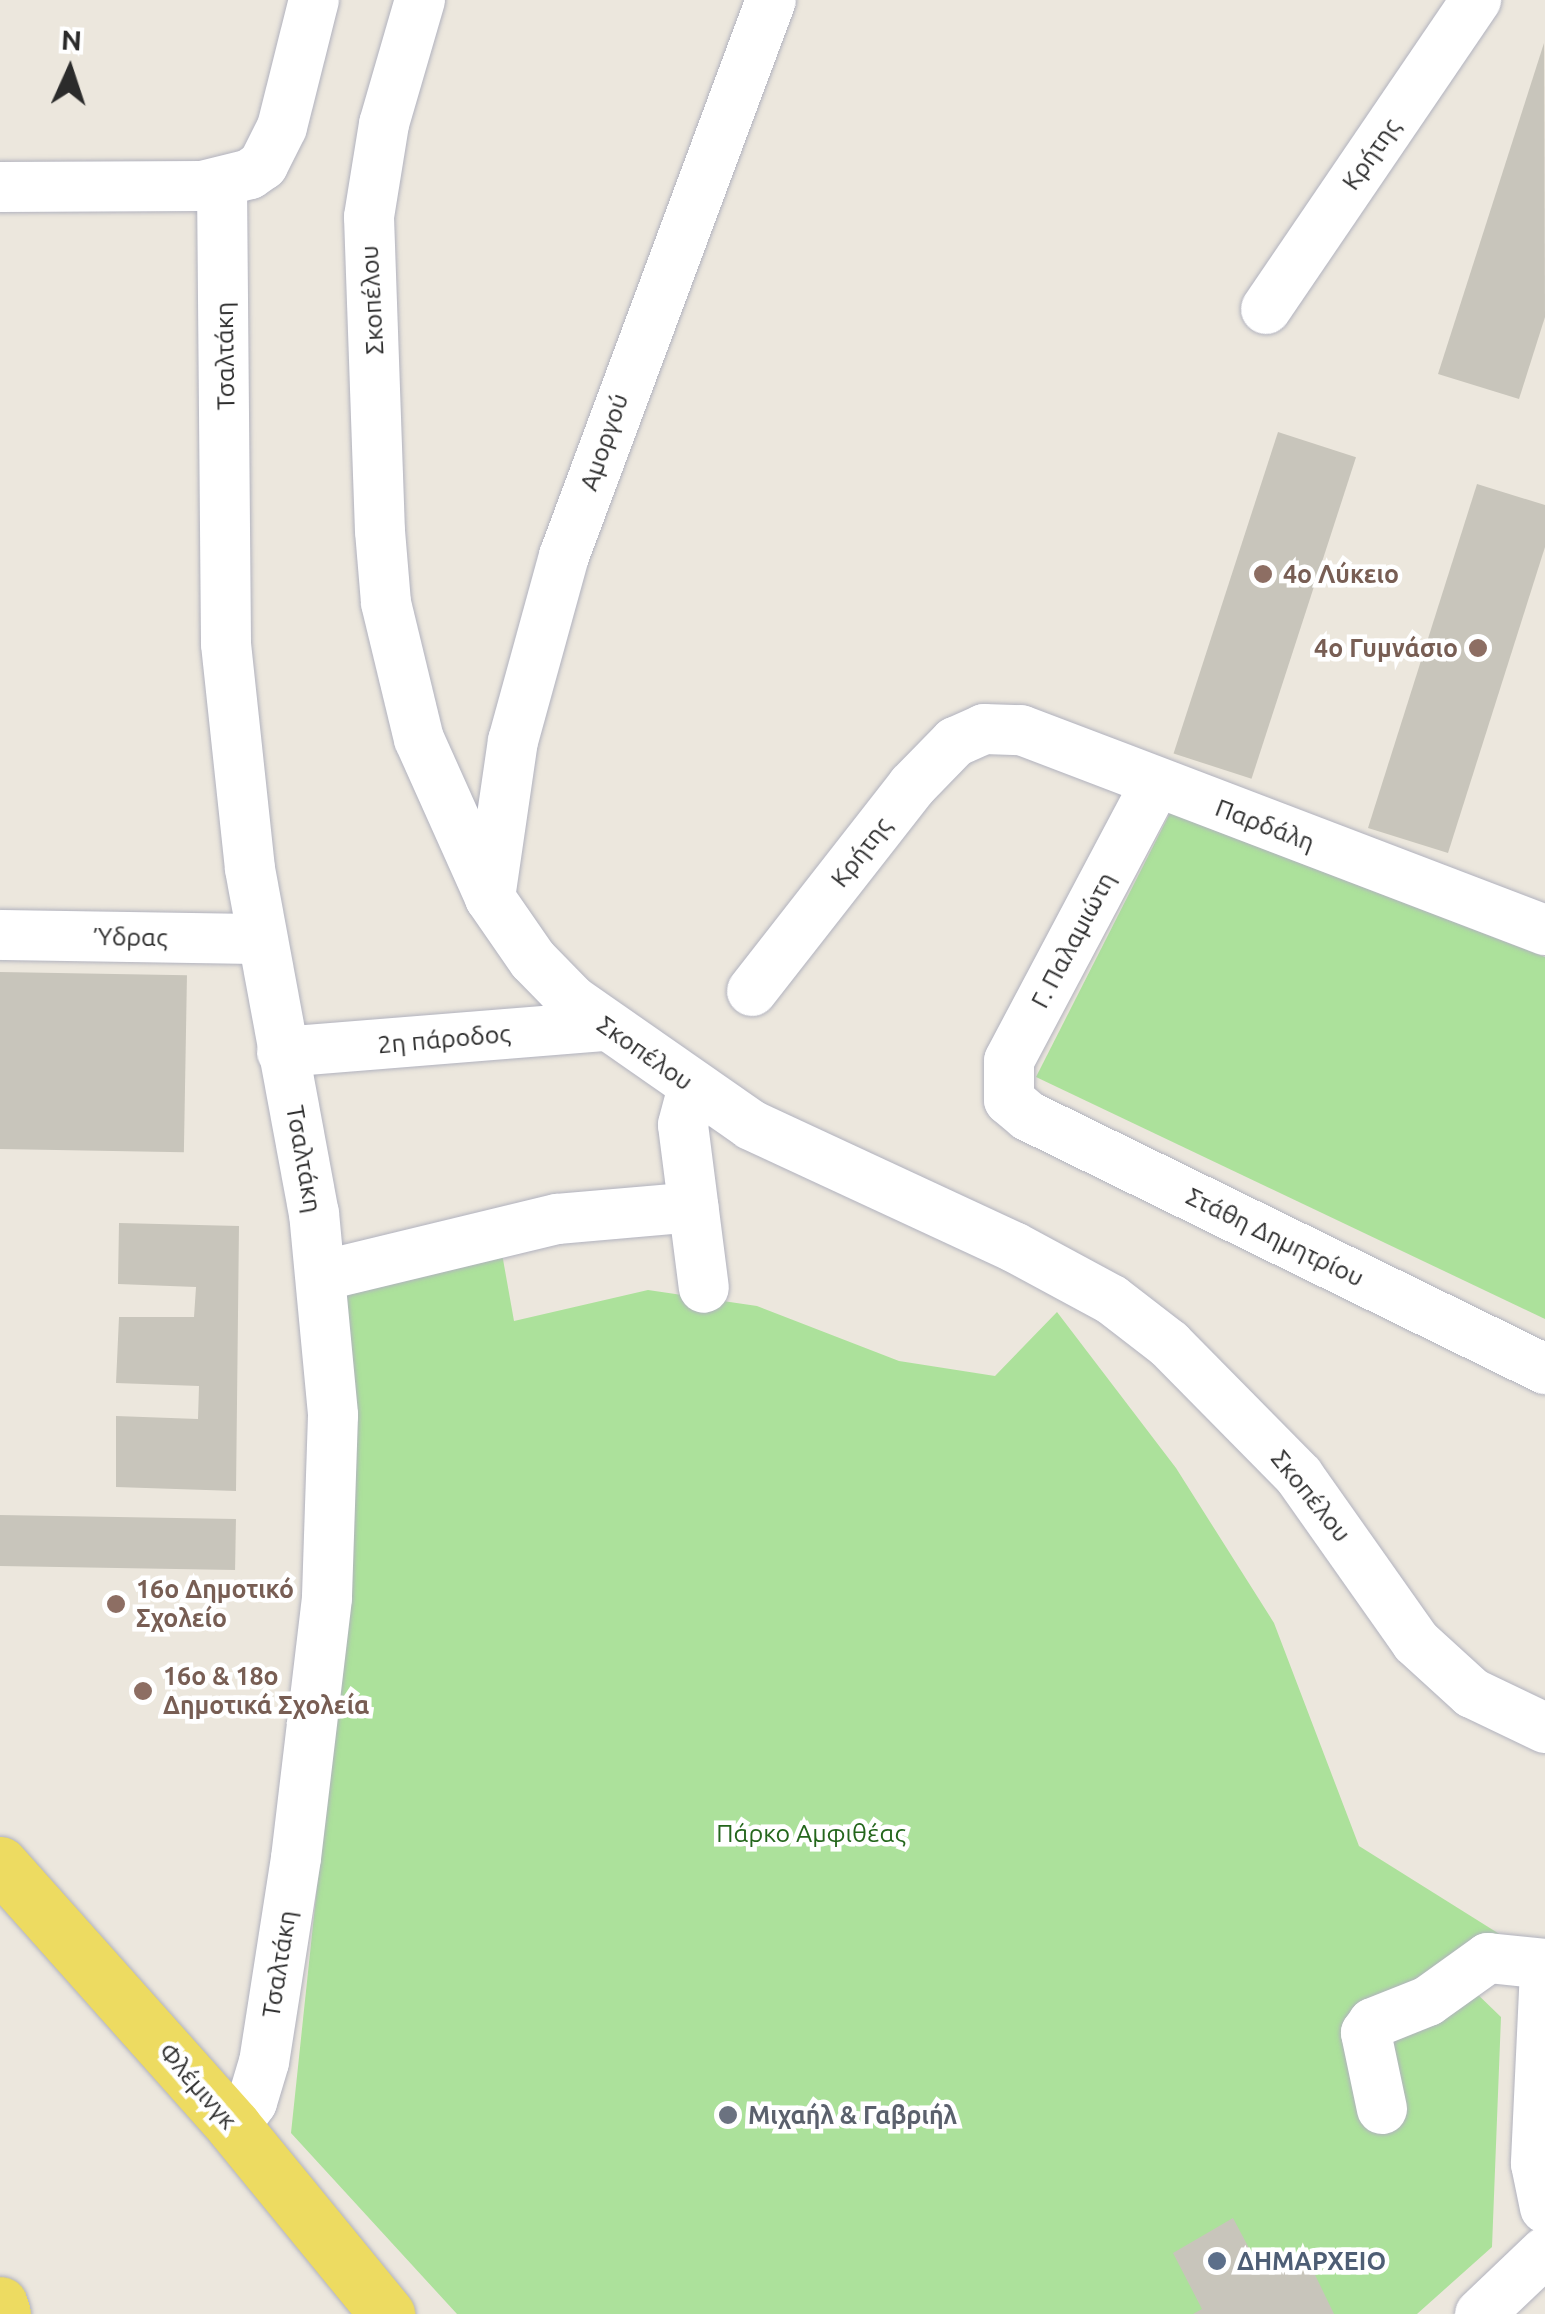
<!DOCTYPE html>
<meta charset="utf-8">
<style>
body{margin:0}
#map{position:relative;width:1545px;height:2314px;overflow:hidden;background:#ece7dd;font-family:Ubuntu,sans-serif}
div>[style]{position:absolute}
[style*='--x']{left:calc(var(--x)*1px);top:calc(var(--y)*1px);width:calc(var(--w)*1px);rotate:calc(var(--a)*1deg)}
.green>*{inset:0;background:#ace19b}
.building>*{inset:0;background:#c8c5bb;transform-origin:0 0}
.roads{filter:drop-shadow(0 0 2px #b1b2be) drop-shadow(0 0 2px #b1b2be)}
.minor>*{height:50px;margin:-25px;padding:0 25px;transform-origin:25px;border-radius:25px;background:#fff}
.major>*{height:55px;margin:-27.5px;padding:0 27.5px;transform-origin:27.5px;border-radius:27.5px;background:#eddb61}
.dots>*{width:28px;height:28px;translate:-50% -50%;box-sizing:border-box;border:5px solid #fff;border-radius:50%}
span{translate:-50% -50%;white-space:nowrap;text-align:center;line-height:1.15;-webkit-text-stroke:9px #fff;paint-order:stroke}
.street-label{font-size:25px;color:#2b2b2b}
.education-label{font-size:25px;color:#785e54;font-weight:700}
.left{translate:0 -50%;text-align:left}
.right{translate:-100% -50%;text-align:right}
.park-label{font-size:25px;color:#24661c}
.worship-label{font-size:25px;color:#5b616d;font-weight:700}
.service-label{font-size:25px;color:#4e5e75;font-weight:700}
.north{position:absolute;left:20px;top:20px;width:100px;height:100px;-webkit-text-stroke:8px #fff;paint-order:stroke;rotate:3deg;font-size:28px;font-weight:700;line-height:40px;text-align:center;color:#2b2b2b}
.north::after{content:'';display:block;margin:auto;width:35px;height:45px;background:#2b2b2b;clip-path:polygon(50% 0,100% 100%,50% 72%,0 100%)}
</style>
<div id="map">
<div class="green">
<div style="clip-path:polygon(1170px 813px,1545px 957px,1545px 1319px,1036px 1077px)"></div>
<div style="clip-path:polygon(501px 1248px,514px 1321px,648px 1290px,757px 1306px,899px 1361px,995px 1376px,1057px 1312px,1176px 1468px,1274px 1623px,1359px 1846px,1501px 1935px,1471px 1988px,1501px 2017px,1492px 2247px,1417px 2314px,457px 2314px,291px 2133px,349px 1584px,336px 1289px)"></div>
</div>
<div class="building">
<div style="clip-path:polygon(1544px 43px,1545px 317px,1519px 399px,1438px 374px)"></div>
<div style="left:1278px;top:432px;width:82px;height:338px;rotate:18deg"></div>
<div style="clip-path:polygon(1477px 484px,1545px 505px,1545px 547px,1448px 853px,1368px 828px)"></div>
<div style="left:0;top:972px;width:187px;height:177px;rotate:1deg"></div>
<div style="clip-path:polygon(119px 1223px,239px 1226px,236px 1491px,116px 1487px,116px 1416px,198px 1419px,199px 1386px,116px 1383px,119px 1317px,194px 1317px,196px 1287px,118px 1284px)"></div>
<div style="left:0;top:1515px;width:236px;height:51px;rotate:1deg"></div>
<div style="clip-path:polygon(1233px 2218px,1260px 2269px,1303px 2250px,1334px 2314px,1193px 2314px,1202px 2309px,1173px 2253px)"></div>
</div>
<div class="roads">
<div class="minor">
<div style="--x:420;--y:0;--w:129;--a:106.2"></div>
<div style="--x:384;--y:124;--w:94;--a:99.2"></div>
<div style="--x:369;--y:217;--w:314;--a:88"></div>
<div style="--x:380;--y:531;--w:72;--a:85.2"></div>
<div style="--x:386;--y:603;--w:140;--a:76.4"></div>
<div style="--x:419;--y:739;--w:174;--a:65.9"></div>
<div style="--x:490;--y:898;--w:75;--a:55.3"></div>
<div style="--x:533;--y:960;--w:56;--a:45.7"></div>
<div style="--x:572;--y:1000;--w:218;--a:34.9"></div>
<div style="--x:751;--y:1125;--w:290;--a:24.9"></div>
<div style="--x:1014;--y:1247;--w:111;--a:28.4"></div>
<div style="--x:1112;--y:1300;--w:72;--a:37.7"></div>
<div style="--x:1169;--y:1344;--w:185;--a:45.4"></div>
<div style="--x:1299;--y:1476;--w:203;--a:54.8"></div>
<div style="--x:1416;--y:1642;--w:76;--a:42.3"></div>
<div style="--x:1472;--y:1693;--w:81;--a:25.6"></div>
<div style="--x:222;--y:184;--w:460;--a:89.5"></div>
<div style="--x:226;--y:644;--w:226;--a:83.9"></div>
<div style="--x:250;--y:869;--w:350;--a:79.5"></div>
<div style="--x:314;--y:1213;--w:203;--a:84.6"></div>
<div style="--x:333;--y:1415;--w:183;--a:91.9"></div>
<div style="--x:327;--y:1598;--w:262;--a:96.8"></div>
<div style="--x:296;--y:1858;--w:206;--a:98.9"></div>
<div style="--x:264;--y:2062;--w:42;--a:106.7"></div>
<div style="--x:252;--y:2102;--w:31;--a:126"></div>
<div style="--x:0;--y:187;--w:202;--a:-0.3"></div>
<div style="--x:202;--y:186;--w:49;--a:-14"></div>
<div style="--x:250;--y:174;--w:16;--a:-35"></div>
<div style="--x:263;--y:165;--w:42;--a:-63.4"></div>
<div style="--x:282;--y:127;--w:131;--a:-75.9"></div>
<div style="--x:1266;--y:309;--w:374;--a:-55.8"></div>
<div style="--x:1156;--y:783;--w:314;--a:117.9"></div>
<div style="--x:1009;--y:1061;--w:39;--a:90"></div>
<div style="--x:1009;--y:1100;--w:25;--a:40"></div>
<div style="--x:1028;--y:1116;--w:576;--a:26.08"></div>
<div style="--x:490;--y:898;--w:159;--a:-81.7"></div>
<div style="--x:513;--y:741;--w:192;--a:-74.6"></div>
<div style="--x:564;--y:556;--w:593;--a:-69.58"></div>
<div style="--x:0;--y:935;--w:261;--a:0.9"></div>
<div style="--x:752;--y:991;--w:260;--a:-52"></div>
<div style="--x:912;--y:786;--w:62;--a:-45.7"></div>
<div style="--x:955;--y:742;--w:32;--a:-24"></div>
<div style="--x:984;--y:729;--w:37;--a:2"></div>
<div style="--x:1021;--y:730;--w:561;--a:20.89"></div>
<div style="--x:282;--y:1052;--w:325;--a:-4.6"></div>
<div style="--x:693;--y:1087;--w:39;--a:105"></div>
<div style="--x:683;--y:1125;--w:164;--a:82.7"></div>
<div style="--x:321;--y:1276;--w:243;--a:-13.6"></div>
<div style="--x:557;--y:1219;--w:137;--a:-5"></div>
<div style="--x:1545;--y:1970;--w:194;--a:92.7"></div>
<div style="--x:1536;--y:2164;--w:45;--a:78.4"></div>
<div style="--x:1382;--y:2109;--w:78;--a:-101.9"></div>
<div style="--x:1366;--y:2033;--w:12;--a:-55"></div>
<div style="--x:1373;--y:2023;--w:59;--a:-21.8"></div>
<div style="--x:1428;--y:2001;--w:74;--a:-35.6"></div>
<div style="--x:1488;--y:1958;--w:57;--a:6"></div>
<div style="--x:1480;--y:2314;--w:90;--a:-43.6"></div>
</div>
<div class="major">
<div style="--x:0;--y:1864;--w:352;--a:48.3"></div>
<div style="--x:234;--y:2127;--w:242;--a:50.7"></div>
<div style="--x:0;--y:2304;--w:10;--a:73"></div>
</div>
</div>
<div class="dots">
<div style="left:1263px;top:574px;background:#8d6e63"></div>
<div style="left:1478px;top:648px;background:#8d6e63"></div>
<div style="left:116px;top:1604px;background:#8d6e63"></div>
<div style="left:143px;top:1691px;background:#8d6e63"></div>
<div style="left:728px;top:2115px;background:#6b7280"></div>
<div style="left:1217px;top:2261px;background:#5c6f8a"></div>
</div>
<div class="street-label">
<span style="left:1371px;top:154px;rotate:-55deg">Κρήτης</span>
<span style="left:372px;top:300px;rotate:-93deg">Σκοπέλου</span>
<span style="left:225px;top:356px;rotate:-91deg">Τσαλτάκη</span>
<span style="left:604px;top:442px;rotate:-71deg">Αμοργού</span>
<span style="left:1265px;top:825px;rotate:21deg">Παρδάλη</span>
<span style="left:861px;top:852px;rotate:-52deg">Κρήτης</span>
<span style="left:131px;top:937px;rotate:1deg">Ύδρας</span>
<span style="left:1073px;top:940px;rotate:-62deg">Γ. Παλαμιώτη</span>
<span style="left:444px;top:1039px;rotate:-5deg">2η πάροδος</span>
<span style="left:645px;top:1053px;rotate:35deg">Σκοπέλου</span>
<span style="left:304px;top:1159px;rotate:80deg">Τσαλτάκη</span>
<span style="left:1275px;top:1237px;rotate:26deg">Στάθη Δημητρίου</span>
<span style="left:1311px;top:1496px;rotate:51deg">Σκοπέλου</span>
<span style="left:279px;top:1964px;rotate:-81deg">Τσαλτάκη</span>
<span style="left:198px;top:2086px;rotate:49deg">Φλέμινγκ</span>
</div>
<div class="education-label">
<span class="left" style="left:1283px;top:574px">4ο Λύκειο</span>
<span class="right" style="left:1458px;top:648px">4ο Γυμνάσιο</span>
<span class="left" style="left:136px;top:1604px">16ο Δημοτικό<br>Σχολείο</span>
<span class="left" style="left:163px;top:1691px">16ο &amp; 18ο<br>Δημοτικά Σχολεία</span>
</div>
<div class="park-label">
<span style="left:811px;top:1833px">Πάρκο Αμφιθέας</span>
</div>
<div class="worship-label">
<span class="left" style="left:748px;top:2115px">Μιχαήλ &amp; Γαβριήλ</span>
</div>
<div class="service-label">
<span class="left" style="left:1237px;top:2261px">ΔΗΜΑΡΧΕΙΟ</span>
</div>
<div class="north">N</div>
</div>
